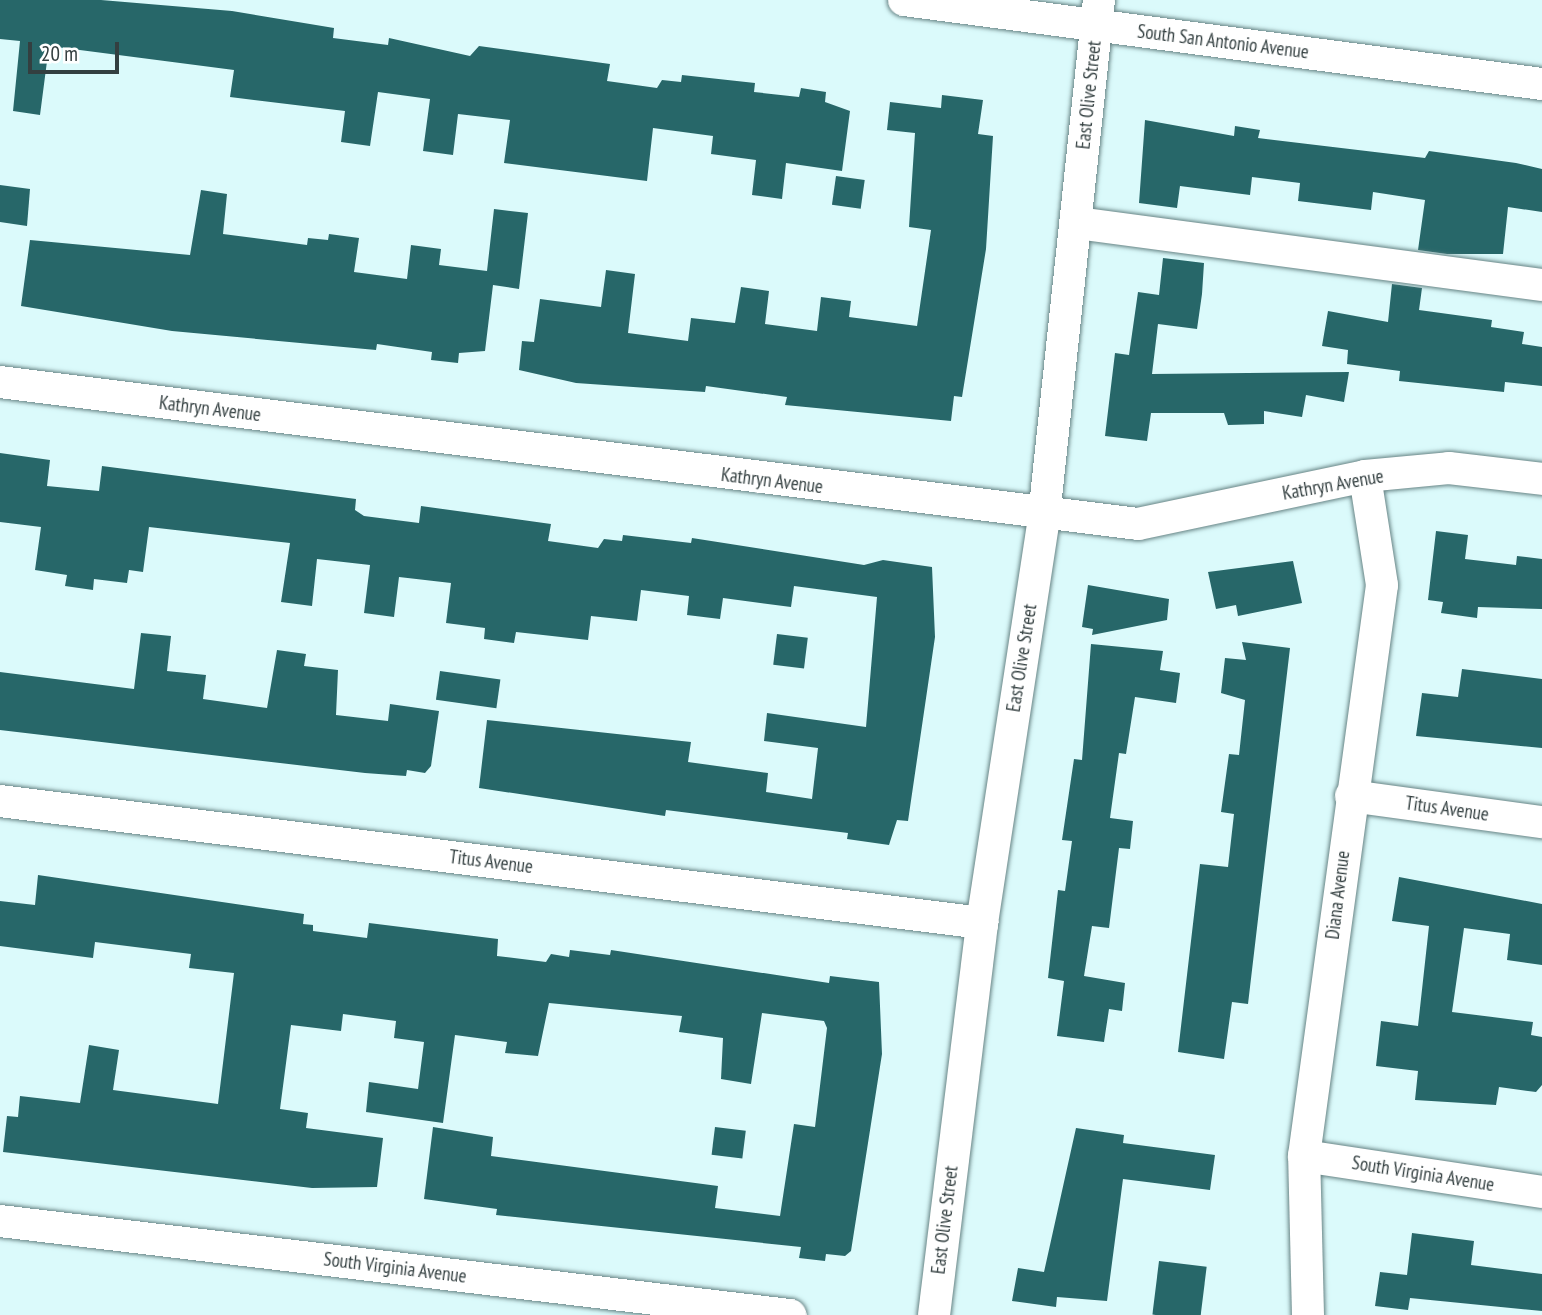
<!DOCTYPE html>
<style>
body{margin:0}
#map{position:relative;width:1542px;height:1315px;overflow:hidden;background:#dbfafb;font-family:"PT Sans Narrow",sans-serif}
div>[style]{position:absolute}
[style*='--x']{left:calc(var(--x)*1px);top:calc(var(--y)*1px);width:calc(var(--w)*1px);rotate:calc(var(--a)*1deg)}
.building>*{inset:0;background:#276769;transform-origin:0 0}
.roads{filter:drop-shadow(0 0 2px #678485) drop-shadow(0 0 2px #678485)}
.minor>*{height:32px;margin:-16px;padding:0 16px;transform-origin:16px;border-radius:16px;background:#fff}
span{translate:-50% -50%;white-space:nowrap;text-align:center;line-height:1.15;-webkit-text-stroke:7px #fff;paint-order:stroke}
.street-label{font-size:19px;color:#333f40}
.scale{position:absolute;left:28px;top:42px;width:91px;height:32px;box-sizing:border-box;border:4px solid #333f40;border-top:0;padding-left:9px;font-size:21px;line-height:24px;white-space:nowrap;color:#333f40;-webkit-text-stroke:5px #fff;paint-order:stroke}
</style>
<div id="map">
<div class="building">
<div style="clip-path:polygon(0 0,101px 0,232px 11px,334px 28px,333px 38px,388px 45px,389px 38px,470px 56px,479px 46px,610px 64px,607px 81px,657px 88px,662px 80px,681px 82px,682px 75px,755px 83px,754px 92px,799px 97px,801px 88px,826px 92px,825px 102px,850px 111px,842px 171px,786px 163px,782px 199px,752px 195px,756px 160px,711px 154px,713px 136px,653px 128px,647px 181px,504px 163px,510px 120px,458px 114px,453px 155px,423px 151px,430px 99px,378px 92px,370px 146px,341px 142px,345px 111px,230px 97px,234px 70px,49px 46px,40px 115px,13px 111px,20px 41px,0 39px)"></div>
<div style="clip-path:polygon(942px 95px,983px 100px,978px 134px,993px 136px,986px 249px,962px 397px,954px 396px,951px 421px,785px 405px,787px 397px,706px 386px,705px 392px,576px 383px,519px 370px,522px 341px,534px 342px,540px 299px,601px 307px,606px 270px,635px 274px,628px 333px,688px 341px,691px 318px,735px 323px,741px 287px,769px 291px,765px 324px,817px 331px,821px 297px,851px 301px,849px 317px,917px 326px,931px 230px,909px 227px,915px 133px,887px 130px,890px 102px,941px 108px)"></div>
<div style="clip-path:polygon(1145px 120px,1234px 136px,1235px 126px,1260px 130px,1258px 138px,1425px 158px,1429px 151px,1516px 163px,1542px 169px,1542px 212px,1508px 207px,1503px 254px,1447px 254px,1418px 250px,1425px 200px,1373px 192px,1371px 210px,1298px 201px,1300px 183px,1252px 177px,1250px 195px,1180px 186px,1177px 208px,1139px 203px)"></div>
<div style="left:836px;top:176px;width:29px;height:29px;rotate:8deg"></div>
<div style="clip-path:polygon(0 185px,30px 189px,27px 226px,0 222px)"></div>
<div style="clip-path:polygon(201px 190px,227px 194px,223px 234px,307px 245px,308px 238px,328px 240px,329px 234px,359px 238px,354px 272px,407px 279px,411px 245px,441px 249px,439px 265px,487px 271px,494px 209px,528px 213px,519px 289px,493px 285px,485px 351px,459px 353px,458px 363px,431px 360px,432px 352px,377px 344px,376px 350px,172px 331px,21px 306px,30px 240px,190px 255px)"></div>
<div style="clip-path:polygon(1163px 258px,1204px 263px,1202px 294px,1197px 329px,1158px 324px,1152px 374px,1349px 372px,1344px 402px,1306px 395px,1302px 417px,1264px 411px,1264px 424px,1228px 425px,1224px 413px,1151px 413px,1147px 441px,1105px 436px,1115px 353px,1129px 355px,1138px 292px,1159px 295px)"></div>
<div style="clip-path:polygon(1392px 284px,1422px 288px,1419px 310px,1492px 320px,1491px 327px,1524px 332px,1522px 344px,1542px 347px,1542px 386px,1505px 382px,1504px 392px,1399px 381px,1400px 371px,1347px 364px,1348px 350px,1322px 346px,1328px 311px,1388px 322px)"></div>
<div style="clip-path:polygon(0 453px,50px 460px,47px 486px,99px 491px,102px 466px,356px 499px,355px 510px,364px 516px,419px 523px,421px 506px,551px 524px,548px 541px,598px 548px,604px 539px,622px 541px,623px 535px,691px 543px,692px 538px,864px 565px,883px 560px,932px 567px,935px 637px,908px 821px,897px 820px,889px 845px,847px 839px,848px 833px,666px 810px,665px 816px,479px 788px,487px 720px,691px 742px,688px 762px,768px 773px,766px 792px,812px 799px,818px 748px,764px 741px,767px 713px,866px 727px,877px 597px,794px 586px,791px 607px,723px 598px,720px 619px,687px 615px,689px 596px,641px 590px,637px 621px,591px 616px,588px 640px,516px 632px,514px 643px,484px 639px,485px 628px,446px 623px,451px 583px,399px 577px,394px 617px,364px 613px,370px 565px,317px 559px,312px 606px,281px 602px,290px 543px,149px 527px,143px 572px,129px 570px,127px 583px,94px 579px,93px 590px,65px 586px,67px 575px,35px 570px,41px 527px,0 522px)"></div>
<div style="clip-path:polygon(1436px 531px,1468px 535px,1465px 559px,1516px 565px,1517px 556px,1542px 559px,1542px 609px,1478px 607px,1477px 618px,1441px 613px,1443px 602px,1428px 600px)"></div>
<div style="clip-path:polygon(1293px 561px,1302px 603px,1238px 616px,1236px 605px,1216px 609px,1208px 572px)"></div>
<div style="clip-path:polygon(1088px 585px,1169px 599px,1167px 620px,1092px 635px,1093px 629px,1082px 627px)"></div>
<div style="clip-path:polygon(141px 633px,171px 636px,167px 671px,206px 675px,203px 699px,267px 708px,277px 650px,306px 654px,304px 666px,338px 670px,336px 715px,388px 721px,390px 704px,439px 711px,431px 766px,425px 773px,407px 770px,406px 776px,365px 773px,0 730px,0 672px,134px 689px)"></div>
<div style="left:777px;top:634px;width:31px;height:31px;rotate:7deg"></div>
<div style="clip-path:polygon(1242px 642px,1290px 648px,1248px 1004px,1232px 1002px,1224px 1059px,1178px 1052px,1200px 864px,1228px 867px,1234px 814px,1221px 812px,1229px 754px,1239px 755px,1245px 700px,1221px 693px,1225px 658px,1246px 660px)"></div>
<div style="clip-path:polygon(1091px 644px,1163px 651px,1160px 670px,1180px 673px,1176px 703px,1135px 697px,1126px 754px,1119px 753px,1110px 818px,1133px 821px,1130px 849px,1119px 848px,1109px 928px,1092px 926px,1084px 976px,1125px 983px,1122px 1011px,1109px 1009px,1104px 1042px,1057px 1036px,1064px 981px,1048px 978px,1058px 890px,1065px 891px,1072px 841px,1062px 840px,1074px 759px,1082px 760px)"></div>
<div style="clip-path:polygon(1462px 669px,1542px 679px,1542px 748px,1416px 736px,1422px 693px,1458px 697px)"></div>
<div style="left:440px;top:671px;width:61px;height:29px;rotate:8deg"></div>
<div style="clip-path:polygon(38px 875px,304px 914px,303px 924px,313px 925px,313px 931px,367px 938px,369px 923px,498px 939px,497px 956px,546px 962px,551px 954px,569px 957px,570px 950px,610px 955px,611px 950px,829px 983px,830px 976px,879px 982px,882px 1054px,851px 1251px,845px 1256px,826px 1254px,825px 1261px,799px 1258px,801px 1247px,496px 1215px,497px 1209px,424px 1199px,433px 1127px,493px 1137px,491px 1156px,718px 1186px,715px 1208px,780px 1216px,794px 1124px,815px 1127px,827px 1028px,824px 1021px,762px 1013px,751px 1084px,721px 1079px,723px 1038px,679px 1032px,682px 1016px,549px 1003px,538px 1056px,505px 1053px,507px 1042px,455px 1035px,443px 1123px,366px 1112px,369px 1082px,418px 1089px,424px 1042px,394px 1038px,396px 1021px,343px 1014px,341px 1031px,291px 1025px,280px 1109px,308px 1113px,306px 1128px,383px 1138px,377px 1187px,312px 1188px,3px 1152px,7px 1116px,18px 1117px,20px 1096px,80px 1103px,89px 1045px,119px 1050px,113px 1090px,218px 1104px,234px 973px,189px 968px,191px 954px,95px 942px,93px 958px,0 946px,0 901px,35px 905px)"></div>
<div style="clip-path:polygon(1399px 877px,1542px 904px,1542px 965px,1507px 960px,1510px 934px,1464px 928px,1452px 1012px,1533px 1022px,1531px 1035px,1542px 1037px,1542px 1085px,1536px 1092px,1499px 1087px,1496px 1105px,1415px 1100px,1418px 1071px,1376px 1066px,1381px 1021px,1418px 1026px,1429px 926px,1392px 921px)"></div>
<div style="left:715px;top:1127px;width:31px;height:28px;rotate:7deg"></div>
<div style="clip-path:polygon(1076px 1128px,1124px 1135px,1123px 1143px,1215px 1155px,1210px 1190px,1123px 1179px,1107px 1301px,1057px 1297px,1056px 1307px,1012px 1301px,1018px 1268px,1044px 1272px)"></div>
<div style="clip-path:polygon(1412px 1233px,1474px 1241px,1471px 1265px,1542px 1274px,1542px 1311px,1410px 1298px,1408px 1310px,1375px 1306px,1380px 1272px,1407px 1275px)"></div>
<div style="left:1159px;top:1261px;width:48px;height:54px;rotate:7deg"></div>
</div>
<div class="roads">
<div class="minor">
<div style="--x:904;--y:0;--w:644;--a:7.5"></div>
<div style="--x:1077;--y:223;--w:469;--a:7.6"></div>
<div style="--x:0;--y:382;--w:1147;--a:7.11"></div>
<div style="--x:1138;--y:524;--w:232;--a:-11.9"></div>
<div style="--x:1365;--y:476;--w:84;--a:-5.4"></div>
<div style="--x:1449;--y:468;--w:94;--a:6.7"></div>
<div style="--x:1351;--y:796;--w:193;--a:7.8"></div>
<div style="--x:0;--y:801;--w:990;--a:7.08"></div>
<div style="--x:1304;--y:1156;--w:241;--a:8.6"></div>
<div style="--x:0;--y:1221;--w:796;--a:6.79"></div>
<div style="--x:934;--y:1315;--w:395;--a:-83"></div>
<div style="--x:982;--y:923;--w:412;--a:-81.3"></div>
<div style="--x:1044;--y:516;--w:519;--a:-83.92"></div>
<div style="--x:1308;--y:1315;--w:159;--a:-91.4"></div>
<div style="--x:1304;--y:1156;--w:576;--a:-82.22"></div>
<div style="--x:1382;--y:585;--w:110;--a:-98.9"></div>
</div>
</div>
<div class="street-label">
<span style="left:1223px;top:42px;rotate:7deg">South San Antonio Avenue</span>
<span style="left:1089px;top:95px;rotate:-84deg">East Olive Street</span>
<span style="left:210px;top:409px;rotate:7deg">Kathryn Avenue</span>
<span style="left:772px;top:481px;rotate:7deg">Kathryn Avenue</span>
<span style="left:1333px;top:485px;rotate:-10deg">Kathryn Avenue</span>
<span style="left:1022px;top:658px;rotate:-81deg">East Olive Street</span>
<span style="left:1447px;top:809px;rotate:8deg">Titus Avenue</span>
<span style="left:491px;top:862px;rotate:7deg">Titus Avenue</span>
<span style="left:1338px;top:895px;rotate:-83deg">Diana Avenue</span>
<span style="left:1423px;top:1174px;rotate:9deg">South Virginia Avenue</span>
<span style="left:945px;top:1220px;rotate:-83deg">East Olive Street</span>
<span style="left:395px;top:1268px;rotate:7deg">South Virginia Avenue</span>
</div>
<div class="scale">20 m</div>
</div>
